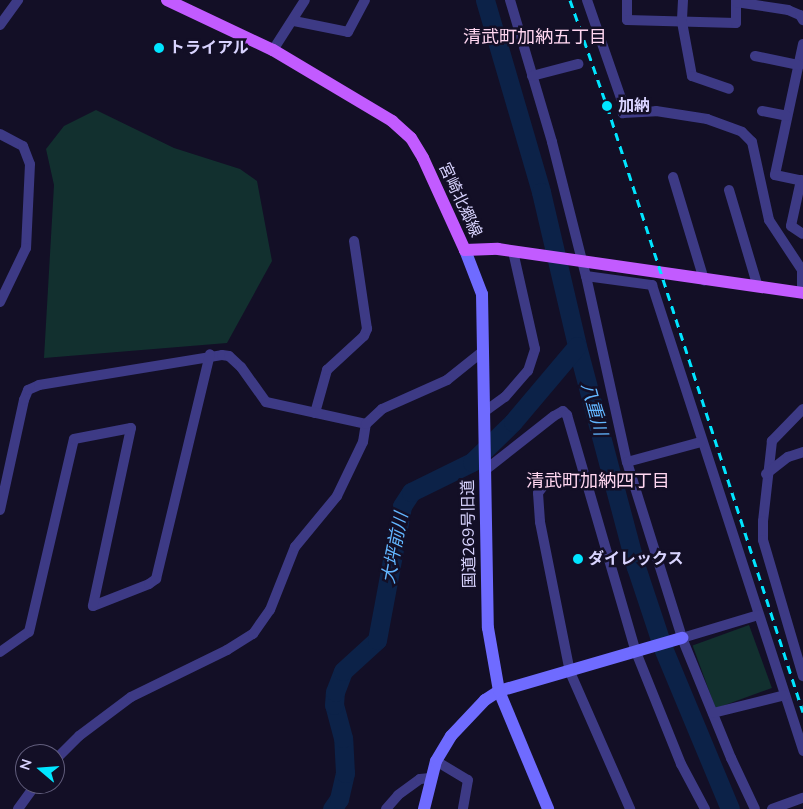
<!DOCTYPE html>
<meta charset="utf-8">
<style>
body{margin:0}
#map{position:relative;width:803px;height:809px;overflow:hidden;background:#130f26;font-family:"Nunito Sans","Noto Sans JP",sans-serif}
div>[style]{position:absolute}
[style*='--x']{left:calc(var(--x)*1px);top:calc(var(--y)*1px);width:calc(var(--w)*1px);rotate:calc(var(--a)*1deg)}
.green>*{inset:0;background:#12302f;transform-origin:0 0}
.river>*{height:19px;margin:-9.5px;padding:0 9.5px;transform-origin:9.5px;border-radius:9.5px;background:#0c2248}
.street>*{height:10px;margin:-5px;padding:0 5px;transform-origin:5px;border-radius:5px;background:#3d3a85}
.secondary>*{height:12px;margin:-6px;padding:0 6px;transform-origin:6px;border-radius:6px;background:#6f6bff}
.primary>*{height:12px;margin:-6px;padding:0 6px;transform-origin:6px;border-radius:6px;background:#c25bff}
.rail>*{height:3px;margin-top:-1.5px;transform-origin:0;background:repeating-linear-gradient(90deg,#00e5ff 0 8px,transparent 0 14px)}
.dots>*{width:14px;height:14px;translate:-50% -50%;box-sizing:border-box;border:2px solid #130f26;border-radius:50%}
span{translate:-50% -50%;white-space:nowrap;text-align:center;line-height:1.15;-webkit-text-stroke:5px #130f26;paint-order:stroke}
.poi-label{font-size:16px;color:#d9d4ff;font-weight:700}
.left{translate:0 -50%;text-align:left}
.street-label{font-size:16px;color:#d9d4ff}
.neighbourhood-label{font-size:18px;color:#ffd6f0}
.water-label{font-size:18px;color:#62b6ff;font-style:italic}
.north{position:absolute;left:15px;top:744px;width:50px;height:50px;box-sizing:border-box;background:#130f26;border:1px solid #625e7d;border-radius:50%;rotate:288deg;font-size:14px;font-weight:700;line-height:20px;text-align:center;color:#d9d4ff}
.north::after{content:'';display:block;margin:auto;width:18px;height:22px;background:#00e5ff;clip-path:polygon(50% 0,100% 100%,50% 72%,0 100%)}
</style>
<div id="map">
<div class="green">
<div style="clip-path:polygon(96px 110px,174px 148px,240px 169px,257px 181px,272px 261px,227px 343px,44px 358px,54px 185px,46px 149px,64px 126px)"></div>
<div style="left:749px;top:625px;width:67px;height:60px;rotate:70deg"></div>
</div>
<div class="river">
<div style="--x:485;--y:0;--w:200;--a:73.7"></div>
<div style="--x:541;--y:192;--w:158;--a:76.8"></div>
<div style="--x:577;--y:346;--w:229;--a:75.1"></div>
<div style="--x:636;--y:567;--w:85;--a:71.6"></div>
<div style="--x:663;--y:648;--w:174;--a:67.4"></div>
<div style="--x:332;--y:809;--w:12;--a:-55"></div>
<div style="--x:339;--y:799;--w:27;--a:-77"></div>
<div style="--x:345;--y:773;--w:35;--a:-93"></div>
<div style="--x:343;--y:738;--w:34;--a:-105"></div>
<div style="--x:334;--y:705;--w:13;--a:-86"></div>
<div style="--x:335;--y:692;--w:22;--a:-69"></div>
<div style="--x:343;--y:671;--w:46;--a:-42.4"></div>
<div style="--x:377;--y:640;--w:136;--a:-79.4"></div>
<div style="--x:402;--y:506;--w:17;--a:-57"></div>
<div style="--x:411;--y:492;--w:68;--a:-26.2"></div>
<div style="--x:472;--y:462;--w:57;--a:-44.3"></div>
<div style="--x:513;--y:422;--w:99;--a:-49.9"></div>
</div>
<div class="street">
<div style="--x:510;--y:0;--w:148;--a:73.5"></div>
<div style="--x:552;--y:142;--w:138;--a:75.8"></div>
<div style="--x:586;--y:276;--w:190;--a:77.6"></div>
<div style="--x:627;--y:462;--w:184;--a:72.6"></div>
<div style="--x:682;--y:638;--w:130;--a:67.8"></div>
<div style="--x:731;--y:758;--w:56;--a:64.8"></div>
<div style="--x:587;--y:0;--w:116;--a:70.9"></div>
<div style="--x:625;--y:110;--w:4;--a:124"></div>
<div style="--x:623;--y:113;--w:33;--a:-3"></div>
<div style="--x:656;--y:111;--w:52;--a:8.9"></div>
<div style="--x:707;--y:119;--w:37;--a:20"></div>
<div style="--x:742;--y:132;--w:14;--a:45"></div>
<div style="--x:752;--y:142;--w:80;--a:77.7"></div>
<div style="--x:769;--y:220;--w:60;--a:56.6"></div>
<div style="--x:802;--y:270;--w:23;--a:90"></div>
<div style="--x:627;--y:0;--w:20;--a:90"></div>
<div style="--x:627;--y:20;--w:109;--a:1.6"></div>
<div style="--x:736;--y:23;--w:23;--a:-90"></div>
<div style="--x:683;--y:0;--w:22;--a:93"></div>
<div style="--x:682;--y:22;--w:55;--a:79.5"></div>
<div style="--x:692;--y:76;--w:39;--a:19"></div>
<div style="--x:736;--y:2;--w:53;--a:8.7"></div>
<div style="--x:788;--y:10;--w:13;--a:23"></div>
<div style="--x:800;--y:15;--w:6;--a:59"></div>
<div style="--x:294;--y:21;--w:55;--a:11.5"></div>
<div style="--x:348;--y:32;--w:36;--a:-62"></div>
<div style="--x:0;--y:25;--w:31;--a:-54"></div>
<div style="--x:803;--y:44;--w:134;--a:102.1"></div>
<div style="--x:775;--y:175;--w:29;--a:12"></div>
<div style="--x:273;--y:50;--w:59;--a:-57.4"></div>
<div style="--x:755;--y:56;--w:45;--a:11.6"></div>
<div style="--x:532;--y:76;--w:48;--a:-14.6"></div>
<div style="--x:762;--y:111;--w:25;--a:11"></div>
<div style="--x:0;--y:134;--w:26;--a:28"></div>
<div style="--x:23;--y:146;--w:19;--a:69"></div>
<div style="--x:30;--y:164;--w:84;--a:92.7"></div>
<div style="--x:26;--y:248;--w:60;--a:115.7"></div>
<div style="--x:673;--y:177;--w:108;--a:73.2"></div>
<div style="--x:801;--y:180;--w:47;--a:102.3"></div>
<div style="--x:791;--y:226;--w:14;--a:34"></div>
<div style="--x:729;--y:190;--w:101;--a:73.4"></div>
<div style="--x:586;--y:276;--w:67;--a:7.8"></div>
<div style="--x:652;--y:285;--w:490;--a:72"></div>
<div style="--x:803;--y:409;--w:45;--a:134.1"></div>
<div style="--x:772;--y:441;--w:81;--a:96.4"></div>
<div style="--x:763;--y:521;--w:19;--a:90"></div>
<div style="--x:763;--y:540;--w:142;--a:73.6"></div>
<div style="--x:484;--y:412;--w:26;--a:-36"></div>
<div style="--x:505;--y:397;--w:35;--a:-49"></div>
<div style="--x:528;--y:371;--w:23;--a:-72"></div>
<div style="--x:535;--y:349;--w:100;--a:-102.7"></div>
<div style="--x:315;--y:413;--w:45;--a:-74.4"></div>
<div style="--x:327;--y:370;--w:50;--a:-42.6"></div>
<div style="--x:364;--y:336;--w:8;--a:-67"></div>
<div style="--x:367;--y:329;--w:89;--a:-98.4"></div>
<div style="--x:627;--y:462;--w:77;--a:-15.1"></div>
<div style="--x:484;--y:471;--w:89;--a:-38.2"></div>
<div style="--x:554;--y:416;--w:10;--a:-29"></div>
<div style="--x:563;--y:411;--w:6;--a:45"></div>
<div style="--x:567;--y:415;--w:247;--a:73.8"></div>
<div style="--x:636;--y:652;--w:121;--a:68.1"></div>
<div style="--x:681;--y:764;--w:51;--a:61.9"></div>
<div style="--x:766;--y:474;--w:28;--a:-38"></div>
<div style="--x:788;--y:457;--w:16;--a:-18"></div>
<div style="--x:583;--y:476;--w:40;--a:167"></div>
<div style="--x:544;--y:485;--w:10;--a:127"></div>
<div style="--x:538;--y:493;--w:29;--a:86"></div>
<div style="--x:540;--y:522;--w:153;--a:78.7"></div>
<div style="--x:570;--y:672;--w:150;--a:66.3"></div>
<div style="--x:0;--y:510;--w:113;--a:-77.7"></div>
<div style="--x:24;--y:400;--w:11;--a:-68"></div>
<div style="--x:28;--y:390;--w:12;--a:-24"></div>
<div style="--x:39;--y:385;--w:185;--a:-9.3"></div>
<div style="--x:222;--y:355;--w:7;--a:8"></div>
<div style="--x:229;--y:356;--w:16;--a:43"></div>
<div style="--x:241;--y:367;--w:43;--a:54.5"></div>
<div style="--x:266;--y:402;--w:102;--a:12.4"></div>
<div style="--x:93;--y:606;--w:60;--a:-21.4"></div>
<div style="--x:149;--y:584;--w:9;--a:-36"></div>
<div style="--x:156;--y:579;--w:231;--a:-76.5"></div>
<div style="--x:682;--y:638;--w:79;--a:-16.8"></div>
<div style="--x:0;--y:652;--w:35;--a:-35"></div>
<div style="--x:29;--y:632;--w:198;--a:-76.9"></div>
<div style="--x:74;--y:439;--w:58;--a:-10.9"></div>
<div style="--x:131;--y:428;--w:182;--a:102.1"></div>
<div style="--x:713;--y:713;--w:74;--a:-14"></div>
<div style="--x:55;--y:760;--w:34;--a:-45"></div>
<div style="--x:79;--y:736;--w:65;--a:-36.9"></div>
<div style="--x:131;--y:697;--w:107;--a:-26.1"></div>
<div style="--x:227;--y:650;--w:31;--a:-32"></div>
<div style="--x:253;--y:634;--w:29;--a:-55"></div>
<div style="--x:270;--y:610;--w:68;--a:-68.4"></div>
<div style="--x:295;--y:547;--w:66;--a:-50.5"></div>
<div style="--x:337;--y:496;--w:60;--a:-64.3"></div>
<div style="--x:363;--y:442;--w:18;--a:-81"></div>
<div style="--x:366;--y:424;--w:22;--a:-43"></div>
<div style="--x:382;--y:409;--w:71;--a:-24"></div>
<div style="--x:447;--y:380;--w:45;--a:-38.7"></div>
<div style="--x:436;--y:761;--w:37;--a:31"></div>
<div style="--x:468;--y:780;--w:29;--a:100"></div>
<div style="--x:18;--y:809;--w:31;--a:-54"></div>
<div style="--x:386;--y:809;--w:18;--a:-49"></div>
<div style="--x:398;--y:795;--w:27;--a:-36"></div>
<div style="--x:420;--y:779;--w:10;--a:-6"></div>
<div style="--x:772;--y:809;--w:33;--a:-20"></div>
</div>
<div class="secondary">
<div style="--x:465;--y:250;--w:47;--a:68.9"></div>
<div style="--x:482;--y:294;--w:334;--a:89"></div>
<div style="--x:488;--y:628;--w:64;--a:80.1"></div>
<div style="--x:499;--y:691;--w:128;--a:67.4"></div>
<div style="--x:424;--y:809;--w:49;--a:-76"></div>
<div style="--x:436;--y:761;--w:29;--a:-59"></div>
<div style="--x:451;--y:736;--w:50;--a:-46.6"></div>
<div style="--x:485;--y:700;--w:17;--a:-33"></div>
<div style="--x:499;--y:691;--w:191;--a:-16.2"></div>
</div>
<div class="primary">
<div style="--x:167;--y:0;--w:117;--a:25.3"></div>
<div style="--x:273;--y:50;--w:139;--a:30.8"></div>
<div style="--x:392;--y:121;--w:25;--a:42"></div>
<div style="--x:411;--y:138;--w:23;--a:59"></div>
<div style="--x:423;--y:158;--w:101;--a:65.5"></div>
<div style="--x:465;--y:250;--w:33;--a:-2"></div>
<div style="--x:498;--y:249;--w:308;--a:8.2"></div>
</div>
<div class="rail">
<div style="--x:570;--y:0;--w:112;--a:70.8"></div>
<div style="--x:607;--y:106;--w:637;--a:72.08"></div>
</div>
<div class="dots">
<div style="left:159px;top:48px;background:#00e5ff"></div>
<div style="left:607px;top:106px;background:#00e5ff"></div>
<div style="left:578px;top:559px;background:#00e5ff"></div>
</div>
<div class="poi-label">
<span class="left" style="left:169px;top:48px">トライアル</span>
<span class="left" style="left:618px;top:106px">加納</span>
<span class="left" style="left:588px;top:559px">ダイレックス</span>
</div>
<div class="street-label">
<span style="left:460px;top:200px;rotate:65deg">宮崎北郷線</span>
<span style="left:469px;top:534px;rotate:-91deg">国道269号旧道</span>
</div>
<div class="neighbourhood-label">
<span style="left:535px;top:37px">清武町加納五丁目</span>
<span style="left:598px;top:481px">清武町加納四丁目</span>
</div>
<div class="water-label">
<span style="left:594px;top:409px;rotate:75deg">八重川</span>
<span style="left:395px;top:548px;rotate:-79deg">大坪前川</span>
</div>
<div class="north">N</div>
</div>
